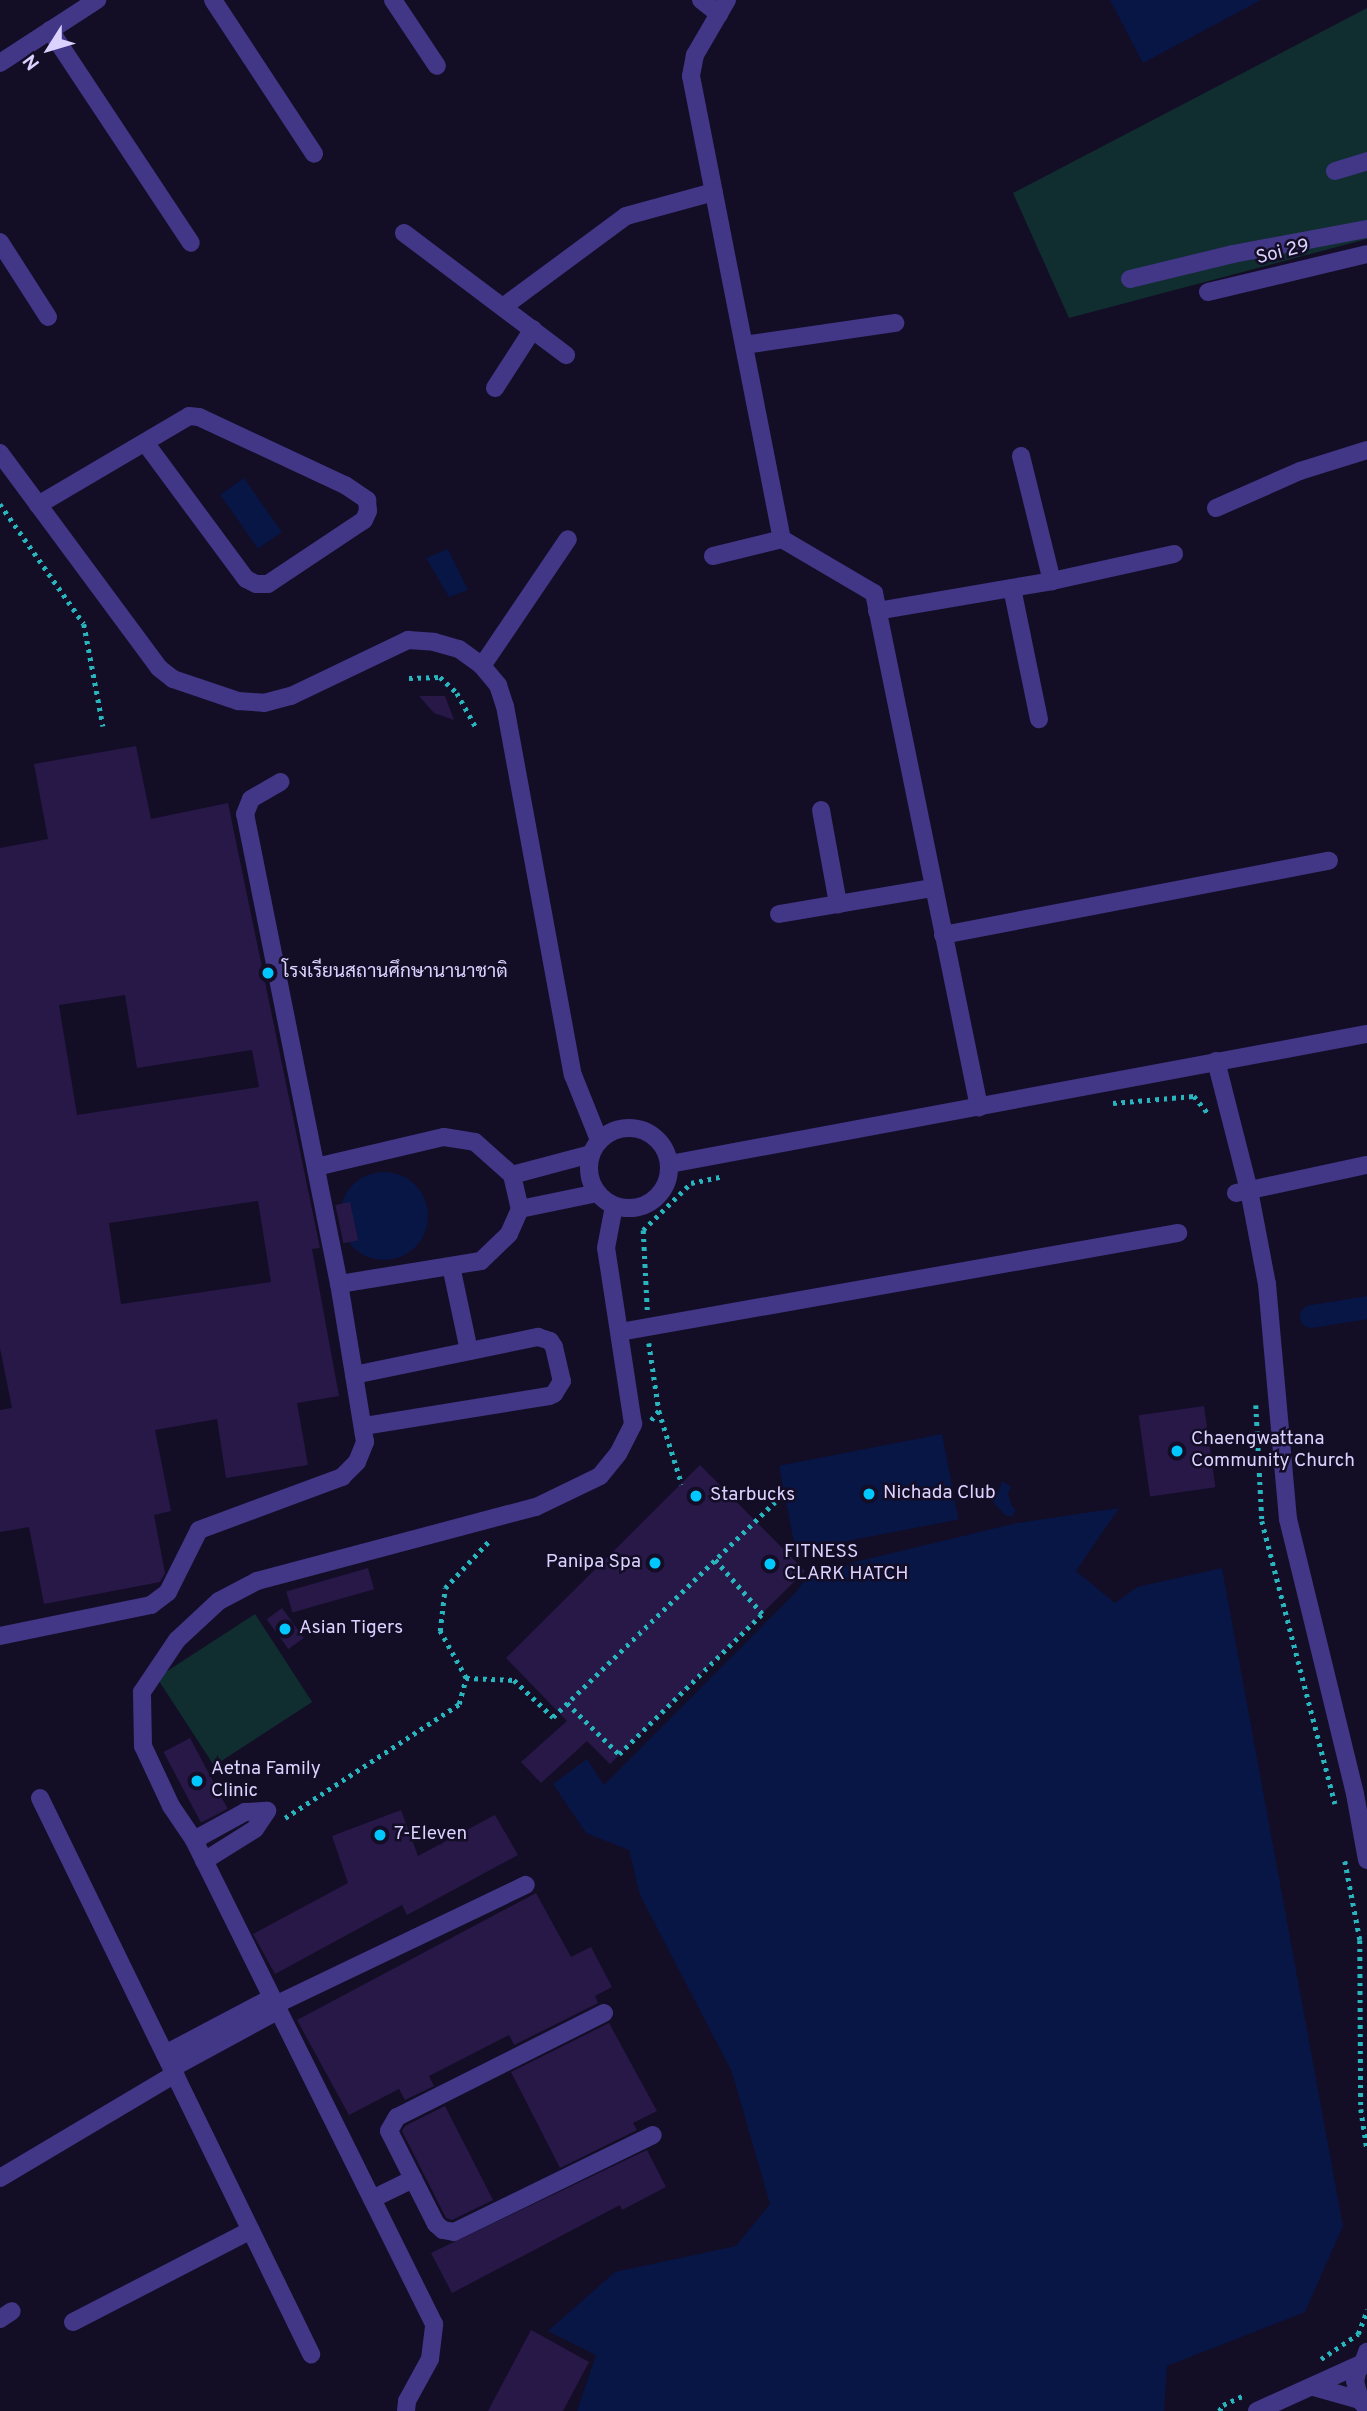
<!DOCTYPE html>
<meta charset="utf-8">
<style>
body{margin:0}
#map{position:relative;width:1367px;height:2411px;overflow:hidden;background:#140d26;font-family:Overpass,Sarabun,sans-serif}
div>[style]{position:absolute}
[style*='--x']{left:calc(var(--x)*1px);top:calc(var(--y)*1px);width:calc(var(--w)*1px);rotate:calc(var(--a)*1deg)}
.green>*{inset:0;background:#102d30;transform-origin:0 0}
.water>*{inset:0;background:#071645;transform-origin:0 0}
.round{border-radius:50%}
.canal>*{height:23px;margin:-11.5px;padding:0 11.5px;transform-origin:11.5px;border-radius:11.5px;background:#071645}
.building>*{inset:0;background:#271848;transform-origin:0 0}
.path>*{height:4.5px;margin-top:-2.25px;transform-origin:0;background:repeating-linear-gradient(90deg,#28b5bd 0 3.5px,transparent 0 8.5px)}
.minor>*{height:18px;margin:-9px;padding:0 9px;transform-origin:9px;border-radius:9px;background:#423687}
.minor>.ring{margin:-9px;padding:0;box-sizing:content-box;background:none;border:18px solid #423687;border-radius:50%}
.dots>*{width:19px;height:19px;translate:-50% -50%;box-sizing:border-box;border:4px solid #140d26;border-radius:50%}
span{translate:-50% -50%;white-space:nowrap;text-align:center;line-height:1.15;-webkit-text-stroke:5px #140d26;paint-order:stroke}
.street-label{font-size:19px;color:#dcd2ff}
.poi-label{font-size:19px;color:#dcd2ff}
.left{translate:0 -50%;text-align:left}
.right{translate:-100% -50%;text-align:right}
.north{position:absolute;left:14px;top:14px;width:70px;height:70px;-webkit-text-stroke:5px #140d26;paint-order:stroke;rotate:233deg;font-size:19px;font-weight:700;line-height:28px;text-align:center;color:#dcd2ff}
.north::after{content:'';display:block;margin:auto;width:24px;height:32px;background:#dcd2ff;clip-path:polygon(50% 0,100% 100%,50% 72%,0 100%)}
</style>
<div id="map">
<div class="green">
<div style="clip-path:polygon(1367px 8px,1367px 239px,1069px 318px,1013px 193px)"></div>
<div style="left:255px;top:1614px;width:105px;height:117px;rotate:57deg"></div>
</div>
<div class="water">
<div style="clip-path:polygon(1110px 0,1261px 0,1143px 63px)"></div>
<div style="left:244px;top:478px;width:66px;height:29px;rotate:55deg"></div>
<div style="clip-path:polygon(448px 549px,468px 590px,449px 597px,426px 558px)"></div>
<div class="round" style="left:340px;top:1172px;width:88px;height:88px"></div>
<div style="left:942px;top:1434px;width:87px;height:166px;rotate:79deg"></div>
<div style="clip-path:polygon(1002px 1481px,1011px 1487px,1008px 1493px,1011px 1505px,1016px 1510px,1012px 1516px,1006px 1516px,994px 1503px,992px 1497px,999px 1491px)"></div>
<div style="clip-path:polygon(1119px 1508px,1076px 1571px,1115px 1603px,1137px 1587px,1222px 1568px,1343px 2226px,1305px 2312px,1167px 2366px,1164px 2411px,577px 2411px,596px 2355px,548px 2331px,615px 2272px,736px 2246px,770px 2204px,732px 2072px,640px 1895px,629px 1850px,586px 1833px,553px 1784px,587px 1759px,604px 1785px,797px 1591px,809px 1573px,1017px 1523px)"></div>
</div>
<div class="canal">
<div style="--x:1311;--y:1316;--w:57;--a:-9.1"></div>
</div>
<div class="building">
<div style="clip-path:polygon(419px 696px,445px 696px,454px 720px,434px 713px)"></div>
<div style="clip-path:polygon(evenodd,136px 746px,151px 819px,228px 803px,320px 1248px,312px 1249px,339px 1396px,297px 1403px,308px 1465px,226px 1478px,217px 1419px,155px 1430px,171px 1511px,154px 1515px,165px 1573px,160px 1582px,44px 1604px,29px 1527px,0 1532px,0 1410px,12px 1408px,0 1348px,0 848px,48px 839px,34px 764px,136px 746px,125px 995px,137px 1068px,252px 1050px,259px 1087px,77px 1115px,59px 1005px,125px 995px,136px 746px,258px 1201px,271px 1282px,121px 1304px,109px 1223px,258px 1201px)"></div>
<div style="left:350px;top:1202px;width:39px;height:15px;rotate:78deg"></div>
<div style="left:1204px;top:1406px;width:82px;height:66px;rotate:82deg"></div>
<div style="clip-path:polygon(700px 1465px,805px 1571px,610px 1764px,587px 1741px,541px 1783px,521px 1762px,567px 1721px,506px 1658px)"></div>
<div style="left:368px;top:1568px;width:22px;height:85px;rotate:74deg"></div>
<div style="left:282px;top:1608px;width:37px;height:19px;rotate:54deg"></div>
<div style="left:190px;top:1738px;width:80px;height:30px;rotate:62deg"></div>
<div style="clip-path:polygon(401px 1810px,418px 1856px,495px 1815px,518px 1855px,407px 1915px,402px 1905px,275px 1974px,253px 1934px,348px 1883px,332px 1836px)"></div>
<div style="clip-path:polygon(536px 1893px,571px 1957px,591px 1947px,612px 1987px,595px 1996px,598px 2003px,514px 2045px,509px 2035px,429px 2076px,434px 2086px,405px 2100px,399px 2089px,349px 2115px,297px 2020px)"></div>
<div style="clip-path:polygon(609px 2023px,657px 2111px,633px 2123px,637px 2130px,560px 2168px,511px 2072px)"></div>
<div style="clip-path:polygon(445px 2106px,493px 2200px,452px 2220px,446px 2218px,402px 2131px,405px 2126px)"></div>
<div style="clip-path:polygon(647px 2150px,666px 2187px,622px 2210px,620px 2205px,452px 2293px,431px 2253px)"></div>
<div style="clip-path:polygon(531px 2330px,589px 2362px,563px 2411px,488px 2411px)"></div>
</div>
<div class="path">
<div style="--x:0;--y:504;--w:146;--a:55"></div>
<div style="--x:84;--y:624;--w:104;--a:79.4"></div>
<div style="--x:409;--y:678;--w:31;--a:-2"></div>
<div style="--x:440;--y:677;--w:23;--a:43"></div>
<div style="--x:457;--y:693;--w:39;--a:61"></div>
<div style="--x:1113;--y:1103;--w:81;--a:-4.9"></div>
<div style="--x:1194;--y:1096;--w:22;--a:51"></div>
<div style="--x:647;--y:1310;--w:80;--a:-92.9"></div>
<div style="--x:643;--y:1230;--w:67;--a:-44.4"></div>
<div style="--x:691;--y:1183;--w:33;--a:-12"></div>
<div style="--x:649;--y:1343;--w:69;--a:81.6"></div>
<div style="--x:659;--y:1411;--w:14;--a:129"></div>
<div style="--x:1256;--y:1405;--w:116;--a:87"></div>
<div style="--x:1262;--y:1521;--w:292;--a:75.5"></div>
<div style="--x:659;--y:1411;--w:77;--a:72.7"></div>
<div style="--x:466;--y:1678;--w:48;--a:2.4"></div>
<div style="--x:514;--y:1680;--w:54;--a:43.5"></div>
<div style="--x:553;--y:1717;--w:309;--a:-44.1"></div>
<div style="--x:567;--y:1703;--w:73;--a:44.4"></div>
<div style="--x:619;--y:1754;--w:200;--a:-44.4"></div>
<div style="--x:762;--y:1614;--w:72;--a:-131"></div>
<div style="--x:285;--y:1818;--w:208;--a:-33.2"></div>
<div style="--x:459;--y:1704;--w:27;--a:-75"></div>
<div style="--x:466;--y:1678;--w:54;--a:-119"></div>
<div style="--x:440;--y:1631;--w:43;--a:-83.4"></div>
<div style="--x:445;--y:1588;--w:66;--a:-46.8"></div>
<div style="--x:1345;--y:1861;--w:80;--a:79.2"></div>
<div style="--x:1360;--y:1940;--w:169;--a:89.7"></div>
<div style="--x:1361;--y:2109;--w:40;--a:81.5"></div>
<div style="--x:1321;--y:2359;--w:45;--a:-34"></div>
<div style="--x:1358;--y:2334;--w:26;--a:-69"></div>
<div style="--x:1219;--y:2411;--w:7;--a:-56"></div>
<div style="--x:1223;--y:2405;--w:23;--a:-25"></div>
</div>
<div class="minor">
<div style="--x:213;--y:0;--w:184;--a:56.7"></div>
<div style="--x:393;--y:0;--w:79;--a:56.3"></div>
<div style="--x:701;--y:0;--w:23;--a:38"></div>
<div style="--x:727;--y:0;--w:64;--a:120.2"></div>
<div style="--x:695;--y:55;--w:21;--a:101"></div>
<div style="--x:691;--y:76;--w:472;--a:78.9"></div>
<div style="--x:782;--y:539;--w:107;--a:30.4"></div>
<div style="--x:874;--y:593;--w:525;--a:78.45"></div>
<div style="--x:50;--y:30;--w:255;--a:56.5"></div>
<div style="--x:0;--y:63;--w:116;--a:-33"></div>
<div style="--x:1335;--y:171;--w:34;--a:-17"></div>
<div style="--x:404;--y:233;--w:203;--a:37"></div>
<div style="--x:0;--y:242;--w:89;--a:57.4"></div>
<div style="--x:1130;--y:279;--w:106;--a:-13.6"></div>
<div style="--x:1233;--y:254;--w:136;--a:-10.6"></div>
<div style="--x:1208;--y:292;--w:163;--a:-13.4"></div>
<div style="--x:503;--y:307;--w:153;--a:-36.5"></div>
<div style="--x:626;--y:216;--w:91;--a:-15.3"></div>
<div style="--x:744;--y:345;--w:153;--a:-8.3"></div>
<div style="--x:495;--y:388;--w:70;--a:-57.2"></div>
<div style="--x:0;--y:453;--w:267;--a:53.5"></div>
<div style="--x:159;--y:668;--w:18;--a:38"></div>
<div style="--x:173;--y:679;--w:69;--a:18.7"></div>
<div style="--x:238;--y:701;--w:26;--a:4"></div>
<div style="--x:264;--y:703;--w:28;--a:-15"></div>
<div style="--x:291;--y:696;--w:130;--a:-25.6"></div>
<div style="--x:408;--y:640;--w:26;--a:4"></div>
<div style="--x:434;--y:642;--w:26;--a:16"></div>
<div style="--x:459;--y:649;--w:29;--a:36"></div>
<div style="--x:482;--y:666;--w:25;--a:50"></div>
<div style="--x:498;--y:685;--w:22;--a:72"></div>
<div style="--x:505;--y:706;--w:375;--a:79.6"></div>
<div style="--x:573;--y:1075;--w:70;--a:68.2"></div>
<div style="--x:1021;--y:456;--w:129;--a:76.1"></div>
<div style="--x:38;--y:505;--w:175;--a:-30.5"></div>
<div style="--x:189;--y:416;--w:10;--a:6"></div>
<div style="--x:199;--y:417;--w:161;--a:25"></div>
<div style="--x:345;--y:485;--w:27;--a:34"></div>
<div style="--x:367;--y:500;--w:11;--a:85"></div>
<div style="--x:368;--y:511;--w:10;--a:114"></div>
<div style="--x:364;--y:520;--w:115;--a:146.3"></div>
<div style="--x:268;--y:584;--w:12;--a:180"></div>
<div style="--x:256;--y:584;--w:11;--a:-153"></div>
<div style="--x:246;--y:579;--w:168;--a:-126.5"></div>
<div style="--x:1216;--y:508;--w:92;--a:-23.8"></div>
<div style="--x:1300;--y:471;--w:70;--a:-17.4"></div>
<div style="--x:713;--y:556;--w:71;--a:-13.8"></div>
<div style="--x:1012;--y:588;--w:134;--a:78.4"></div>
<div style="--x:877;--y:611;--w:178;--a:-9.7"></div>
<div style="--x:1052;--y:581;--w:125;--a:-12.5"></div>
<div style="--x:482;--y:666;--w:153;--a:-55.9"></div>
<div style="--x:821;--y:810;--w:96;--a:79.7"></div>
<div style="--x:779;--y:914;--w:156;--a:-9.6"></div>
<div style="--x:943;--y:935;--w:393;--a:-10.9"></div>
<div style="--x:1216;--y:1061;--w:133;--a:75.7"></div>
<div style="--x:1249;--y:1190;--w:96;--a:79.2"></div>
<div style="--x:1267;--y:1284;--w:236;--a:84.9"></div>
<div style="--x:1288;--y:1519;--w:283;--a:76.3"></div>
<div style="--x:1355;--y:1794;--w:67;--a:79.7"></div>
<div class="ring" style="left:589px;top:1128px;width:62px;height:62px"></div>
<div style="--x:670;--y:1164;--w:709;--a:-10.57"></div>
<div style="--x:316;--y:1167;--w:131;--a:-13.2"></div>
<div style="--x:444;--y:1137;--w:31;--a:9"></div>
<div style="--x:475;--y:1142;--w:50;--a:41.7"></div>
<div style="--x:512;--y:1175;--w:35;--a:77"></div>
<div style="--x:520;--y:1209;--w:27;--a:114"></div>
<div style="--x:509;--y:1234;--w:39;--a:136"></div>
<div style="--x:481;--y:1261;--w:144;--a:170.8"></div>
<div style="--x:512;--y:1175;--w:82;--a:-14.9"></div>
<div style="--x:1236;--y:1193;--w:134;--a:-12.1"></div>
<div style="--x:520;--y:1209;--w:79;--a:-11.7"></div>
<div style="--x:451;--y:1266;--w:87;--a:78"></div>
<div style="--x:620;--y:1332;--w:567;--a:-10.06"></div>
<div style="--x:354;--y:1375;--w:188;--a:-11.7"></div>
<div style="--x:538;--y:1337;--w:13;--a:18"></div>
<div style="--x:550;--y:1341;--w:7;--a:56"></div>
<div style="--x:554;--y:1347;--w:35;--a:77"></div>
<div style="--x:562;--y:1381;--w:15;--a:122"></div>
<div style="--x:554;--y:1394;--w:5;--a:158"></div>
<div style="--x:549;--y:1396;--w:188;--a:170.8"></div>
<div style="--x:0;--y:1636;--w:154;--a:-11.6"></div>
<div style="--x:151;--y:1605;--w:21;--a:-37"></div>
<div style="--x:168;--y:1592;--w:69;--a:-63.4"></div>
<div style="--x:199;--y:1530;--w:153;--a:-20.3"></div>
<div style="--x:342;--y:1477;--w:21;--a:-45"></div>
<div style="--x:357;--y:1462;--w:22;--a:-68"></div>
<div style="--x:365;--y:1442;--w:160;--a:-99.3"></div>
<div style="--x:339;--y:1284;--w:479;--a:-101.3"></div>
<div style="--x:245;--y:814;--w:16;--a:-68"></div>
<div style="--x:251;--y:799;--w:34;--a:-30"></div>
<div style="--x:40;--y:1798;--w:619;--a:64.01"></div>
<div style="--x:194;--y:1840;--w:58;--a:-28.8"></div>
<div style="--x:245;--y:1812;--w:22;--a:-3"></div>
<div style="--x:204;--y:1861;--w:60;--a:-32.1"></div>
<div style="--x:255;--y:1829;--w:22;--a:-56"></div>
<div style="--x:275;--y:2005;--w:278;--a:-25.6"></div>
<div style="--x:604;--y:2013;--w:232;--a:153.3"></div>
<div style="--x:397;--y:2117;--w:16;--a:120"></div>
<div style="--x:389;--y:2131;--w:104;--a:63.2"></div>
<div style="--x:436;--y:2224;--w:9;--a:41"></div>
<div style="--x:443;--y:2230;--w:11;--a:10"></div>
<div style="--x:454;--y:2232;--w:221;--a:-26"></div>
<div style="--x:165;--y:2054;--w:120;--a:-27.8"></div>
<div style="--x:172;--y:2068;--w:119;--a:-28.5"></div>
<div style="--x:0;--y:2178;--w:204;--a:-30.7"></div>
<div style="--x:372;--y:2199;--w:46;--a:-26"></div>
<div style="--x:0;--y:2319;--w:14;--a:-34"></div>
<div style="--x:73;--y:2322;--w:200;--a:-27.3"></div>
<div style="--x:1367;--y:2360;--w:13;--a:132"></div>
<div style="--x:1358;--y:2370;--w:11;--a:105"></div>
<div style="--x:1355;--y:2381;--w:20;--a:75"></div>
<div style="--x:1360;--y:2400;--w:11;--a:52"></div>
<div style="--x:1314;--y:2387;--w:48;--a:15.8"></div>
<div style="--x:406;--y:2411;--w:10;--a:-84"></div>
<div style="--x:407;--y:2401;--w:48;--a:-61.3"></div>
<div style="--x:430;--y:2359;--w:35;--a:-83"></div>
<div style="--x:434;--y:2324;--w:540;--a:-116.38"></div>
<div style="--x:194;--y:1840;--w:41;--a:-124.1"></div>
<div style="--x:171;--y:1806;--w:66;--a:-115"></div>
<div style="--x:143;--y:1746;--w:54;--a:-91.1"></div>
<div style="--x:142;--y:1692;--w:63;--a:-56.1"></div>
<div style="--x:177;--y:1640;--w:57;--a:-42.9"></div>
<div style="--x:219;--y:1601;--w:43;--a:-27.8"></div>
<div style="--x:257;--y:1581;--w:289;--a:-14.9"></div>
<div style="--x:536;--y:1507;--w:71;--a:-25.8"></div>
<div style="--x:600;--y:1476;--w:28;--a:-51"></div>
<div style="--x:618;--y:1454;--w:34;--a:-63"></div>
<div style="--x:633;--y:1424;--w:178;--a:-98.7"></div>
<div style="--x:606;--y:1248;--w:43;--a:-79.2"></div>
<div style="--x:1257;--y:2411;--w:116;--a:-24.4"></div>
<div style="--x:1363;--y:2363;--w:12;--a:-70"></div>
</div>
<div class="dots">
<div style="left:268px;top:973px;background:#00c7fd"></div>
<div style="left:1177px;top:1451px;background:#00c7fd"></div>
<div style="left:869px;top:1494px;background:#00c7fd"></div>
<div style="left:696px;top:1496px;background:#00c7fd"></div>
<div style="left:655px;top:1563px;background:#00c7fd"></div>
<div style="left:770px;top:1564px;background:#00c7fd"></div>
<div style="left:285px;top:1629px;background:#00c7fd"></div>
<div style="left:197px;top:1781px;background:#00c7fd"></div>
<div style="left:380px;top:1835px;background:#00c7fd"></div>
</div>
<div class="street-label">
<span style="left:1283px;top:253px;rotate:-14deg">Soi 29</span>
</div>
<div class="poi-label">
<span class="left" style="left:282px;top:973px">โรงเรียนสถานศึกษานานาชาติ</span>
<span class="left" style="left:1191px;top:1451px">Chaengwattana<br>Community Church</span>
<span class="left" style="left:883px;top:1494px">Nichada Club</span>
<span class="left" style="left:710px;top:1496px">Starbucks</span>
<span class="left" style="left:784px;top:1564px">FITNESS<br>CLARK HATCH</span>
<span class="right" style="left:641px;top:1563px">Panipa Spa</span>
<span class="left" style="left:299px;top:1629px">Asian Tigers</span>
<span class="left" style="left:211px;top:1781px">Aetna Family<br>Clinic</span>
<span class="left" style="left:394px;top:1835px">7-Eleven</span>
</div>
<div class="north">N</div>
</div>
